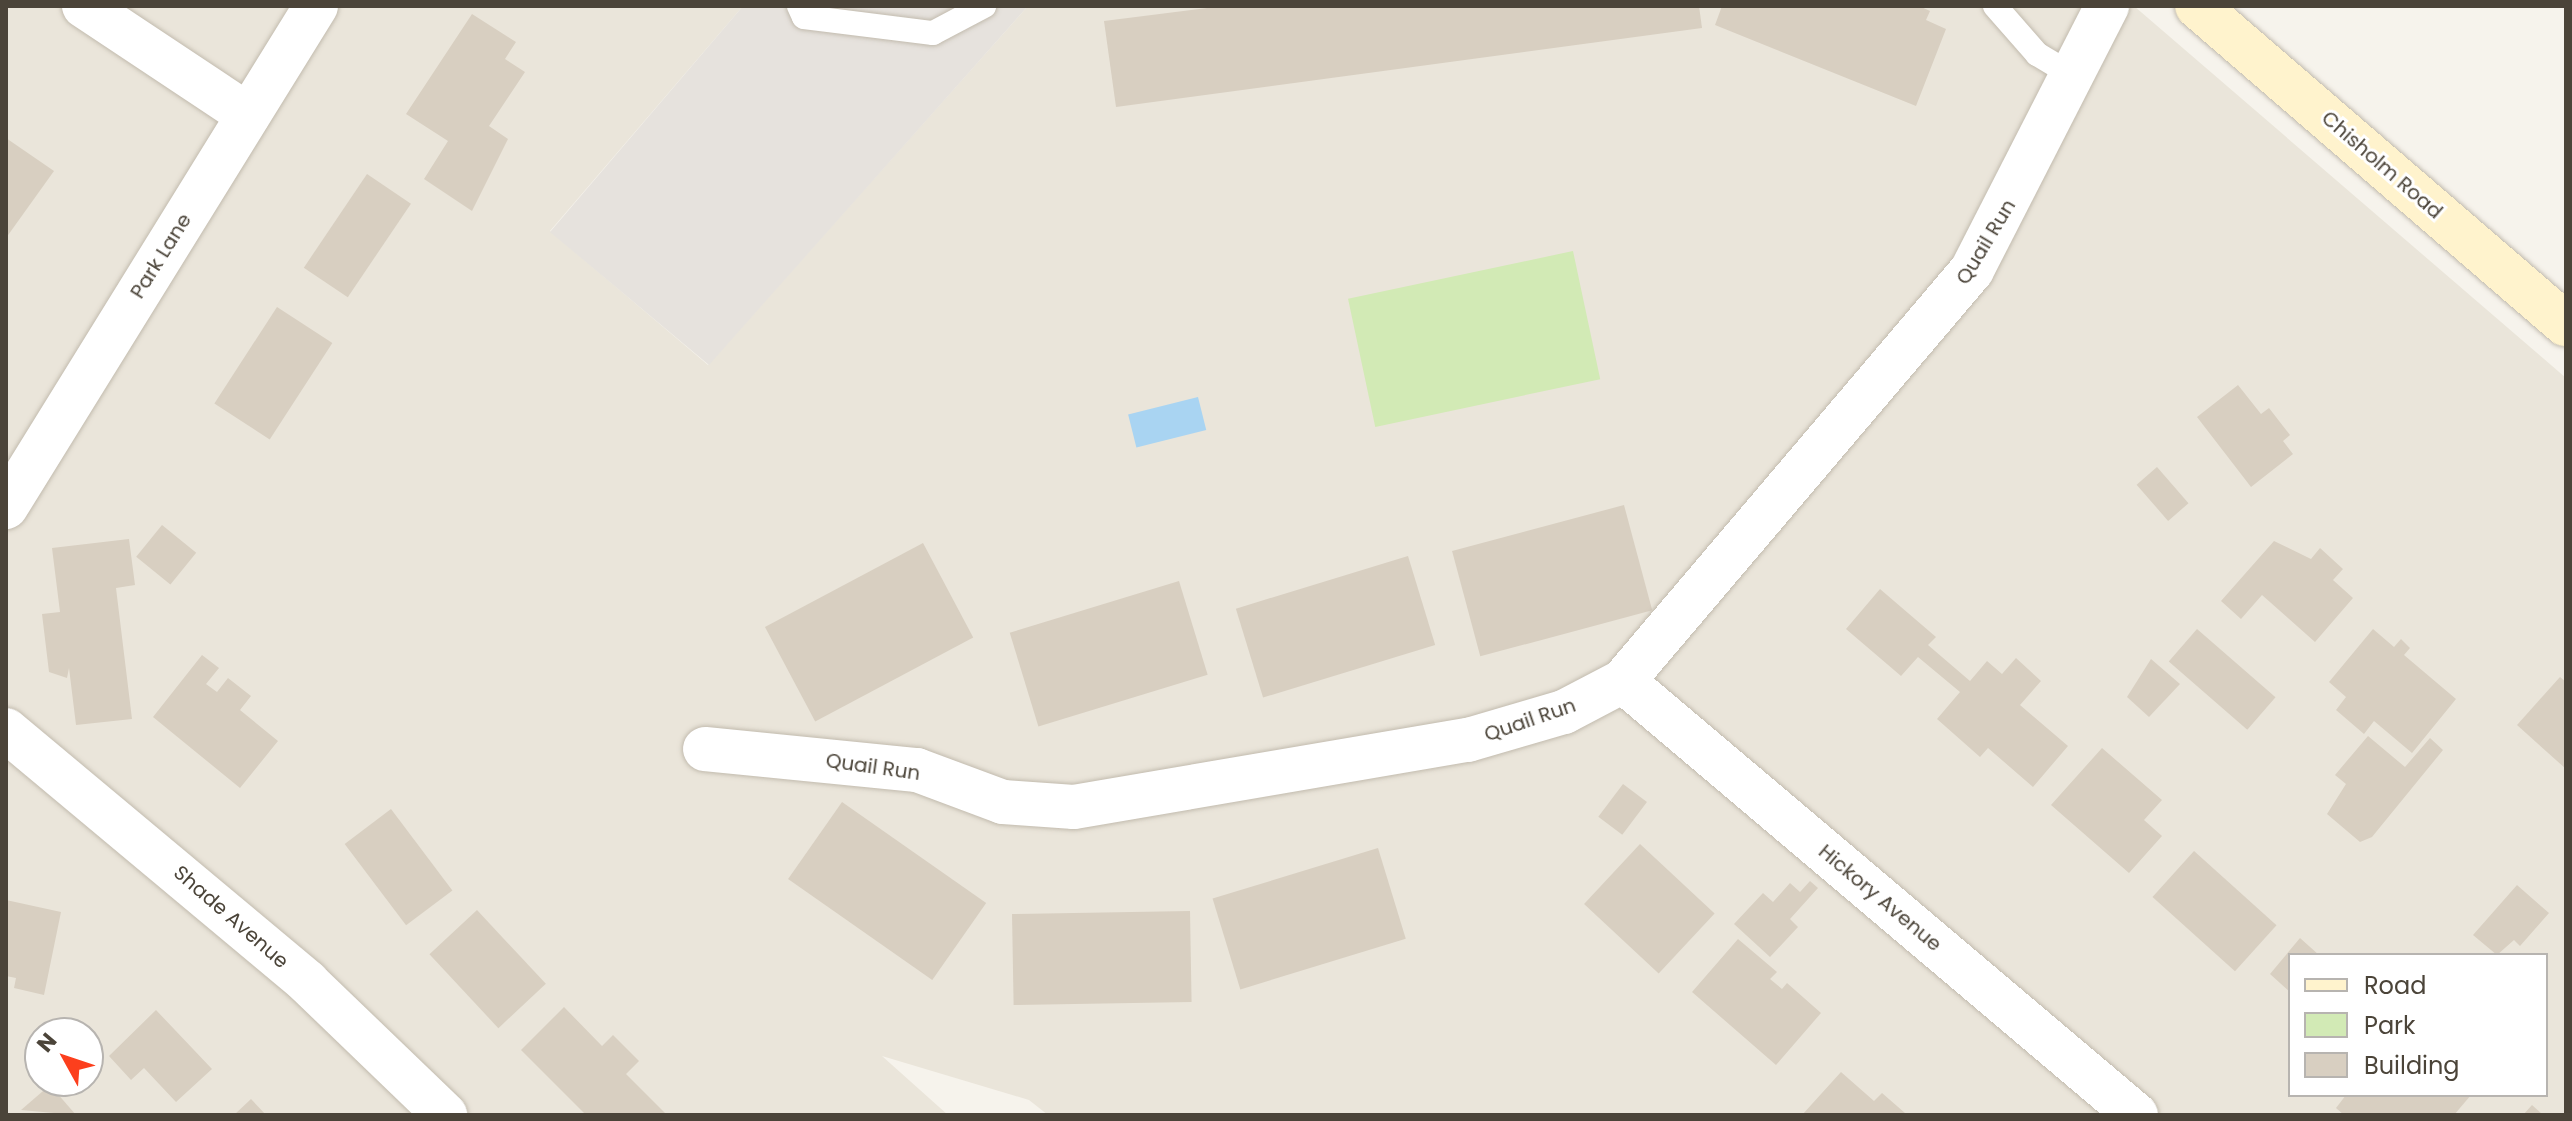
<!DOCTYPE html>
<style>
body{margin:0}
#map{position:relative;width:2572px;height:1121px;overflow:hidden;background:#f6f3ec;font-family:Poppins,sans-serif}
div>[style]{position:absolute}
[style*='--x']{left:calc(var(--x)*1px);top:calc(var(--y)*1px);width:calc(var(--w)*1px);rotate:calc(var(--a)*1deg)}
.residential>*{inset:0;background:#eae5da}
.industrial>*{inset:0;background:#e6e2dd}
.green>*{inset:0;background:#d2eab5;transform-origin:0 0}
.water>*{inset:0;background:#a9d4f2;transform-origin:0 0}
.building>*{inset:0;background:#d8cfc1;transform-origin:0 0}
.roads{filter:drop-shadow(0 0 2px #c2bbae) drop-shadow(0 0 2px #c2bbae)}
.lane>*{height:24px;margin:-12px;padding:0 12px;transform-origin:12px;border-radius:12px;background:#fff}
.street>*{height:44px;margin:-22px;padding:0 22px;transform-origin:22px;border-radius:22px;background:#fff}
.secondary>*{height:44px;margin:-22px;padding:0 22px;transform-origin:22px;border-radius:22px;background:#fff3cd}
span{translate:-50% -50%;white-space:nowrap;text-align:center;line-height:1.15;-webkit-text-stroke:6px #fff;paint-order:stroke}
.street-label{font-size:20px;color:#4b4439}
.frame{position:absolute;inset:0;border:8px solid #4b4439;pointer-events:none}
.legend{position:absolute;left:2288px;top:953px;width:260px;height:144px;box-sizing:border-box;background:#fff;border:2px solid #b7b4b0;margin:0;padding:10px 14px;list-style:none;font-size:24px;color:#4b4439}
.legend li{display:flex;align-items:center;gap:16px;height:40px}
.legend b{width:40px;border:2px solid #b7b4b0}
.north{position:absolute;left:24px;top:1017px;width:80px;height:80px;box-sizing:border-box;background:#fff;border:2px solid #b7b4b0;border-radius:50%;rotate:310deg;font-size:22px;font-weight:700;line-height:32px;text-align:center;color:#4b4439}
.north::after{content:'';display:block;margin:auto;width:28px;height:36px;background:#fc3f1d;clip-path:polygon(50% 0,100% 100%,50% 72%,0 100%)}
</style>
<div id="map">
<div class="residential">
<div style="clip-path:polygon(evenodd,6px 6px,743px 6px,550px 231px,708px 365px,1028px 6px,2134px 6px,2566px 378px,2566px 1115px,1048px 1115px,1029px 1100px,882px 1056px,948px 1115px,6px 1115px,6px 6px,2290px 955px,2546px 955px,2546px 1095px,2290px 1095px,2290px 955px,6px 6px,40px 1033px,88px 1033px,88px 1081px,40px 1081px,40px 1033px)"></div>
</div>
<div class="industrial">
<div style="clip-path:polygon(743px 6px,1028px 6px,709px 365px,550px 232px)"></div>
</div>
<div class="green">
<div style="left:1573px;top:251px;width:131px;height:230px;rotate:78deg"></div>
</div>
<div class="water">
<div style="left:1198px;top:397px;width:34px;height:72px;rotate:76deg"></div>
</div>
<div class="building">
<div style="clip-path:polygon(1223px 6px,1699px 6px,1702px 28px,1116px 107px,1104px 21px)"></div>
<div style="clip-path:polygon(1722px 6px,1919px 6px,1930px 11px,1926px 20px,1946px 29px,1916px 106px,1715px 25px)"></div>
<div style="clip-path:polygon(472px 14px,516px 42px,505px 59px,525px 72px,489px 126px,508px 139px,472px 211px,424px 179px,448px 141px,406px 114px)"></div>
<div style="clip-path:polygon(6px 138px,54px 171px,6px 238px)"></div>
<div style="left:367px;top:174px;width:53px;height:113px;rotate:34deg"></div>
<div style="left:277px;top:307px;width:66px;height:115px;rotate:33deg"></div>
<div style="clip-path:polygon(2238px 385px,2261px 414px,2269px 408px,2290px 435px,2283px 441px,2293px 454px,2251px 487px,2197px 417px)"></div>
<div style="left:2157px;top:467px;width:48px;height:27px;rotate:49deg"></div>
<div style="left:1624px;top:505px;width:109px;height:178px;rotate:75deg"></div>
<div style="left:162px;top:525px;width:44px;height:41px;rotate:39deg"></div>
<div style="clip-path:polygon(129px 539px,135px 585px,116px 588px,132px 719px,76px 725px,69px 668px,67px 678px,49px 672px,42px 614px,60px 612px,52px 548px)"></div>
<div style="clip-path:polygon(2274px 541px,2311px 559px,2320px 548px,2343px 569px,2333px 580px,2353px 598px,2315px 642px,2262px 595px,2241px 619px,2221px 601px)"></div>
<div style="left:923px;top:543px;width:107px;height:179px;rotate:62deg"></div>
<div style="left:1408px;top:556px;width:93px;height:180px;rotate:73deg"></div>
<div style="left:1179px;top:581px;width:98px;height:177px;rotate:73deg"></div>
<div style="clip-path:polygon(1880px 589px,1936px 637px,1928px 645px,1970px 681px,1987px 661px,2002px 674px,2016px 658px,2041px 681px,2020px 705px,2068px 746px,2033px 787px,1988px 748px,1980px 757px,1937px 719px,1960px 692px,1918px 657px,1901px 676px,1846px 629px)"></div>
<div style="left:2197px;top:629px;width:104px;height:43px;rotate:41deg"></div>
<div style="clip-path:polygon(2373px 629px,2394px 647px,2401px 639px,2410px 648px,2404px 655px,2456px 699px,2412px 753px,2374px 721px,2364px 734px,2336px 710px,2346px 697px,2329px 682px)"></div>
<div style="clip-path:polygon(202px 655px,219px 668px,206px 684px,217px 692px,228px 678px,251px 696px,240px 710px,278px 741px,240px 788px,153px 717px)"></div>
<div style="clip-path:polygon(2151px 659px,2180px 684px,2149px 717px,2127px 697px)"></div>
<div style="clip-path:polygon(2560px 677px,2566px 682px,2566px 769px,2517px 725px)"></div>
<div style="clip-path:polygon(2368px 736px,2405px 767px,2430px 738px,2443px 750px,2372px 837px,2360px 842px,2327px 814px,2346px 784px,2335px 775px)"></div>
<div style="clip-path:polygon(2102px 748px,2162px 800px,2144px 820px,2162px 836px,2129px 873px,2051px 805px)"></div>
<div style="left:1623px;top:784px;width:30px;height:41px;rotate:37deg"></div>
<div style="left:842px;top:802px;width:176px;height:94px;rotate:35deg"></div>
<div style="left:391px;top:809px;width:102px;height:58px;rotate:53deg"></div>
<div style="left:1640px;top:844px;width:102px;height:82px;rotate:43deg"></div>
<div style="left:1378px;top:848px;width:95px;height:173px;rotate:73deg"></div>
<div style="left:2194px;top:851px;width:111px;height:62px;rotate:42deg"></div>
<div style="clip-path:polygon(1810px 881px,1818px 888px,1790px 919px,1798px 927px,1770px 957px,1734px 924px,1763px 893px,1773px 902px,1790px 883px,1800px 892px)"></div>
<div style="clip-path:polygon(2517px 885px,2549px 913px,2520px 946px,2514px 940px,2497px 955px,2473px 935px)"></div>
<div style="clip-path:polygon(6px 900px,61px 912px,44px 995px,14px 988px,16px 978px,6px 976px)"></div>
<div style="left:477px;top:910px;width:101px;height:65px;rotate:47deg"></div>
<div style="left:1190px;top:911px;width:91px;height:178px;rotate:89deg"></div>
<div style="clip-path:polygon(2300px 938px,2319px 955px,2290px 955px,2290px 992px,2270px 974px)"></div>
<div style="clip-path:polygon(1738px 939px,1777px 972px,1770px 979px,1782px 989px,1787px 983px,1821px 1013px,1776px 1065px,1692px 992px)"></div>
<div style="clip-path:polygon(564px 1007px,602px 1046px,613px 1035px,639px 1061px,626px 1074px,667px 1115px,586px 1115px,521px 1050px)"></div>
<div style="clip-path:polygon(156px 1010px,212px 1069px,176px 1102px,144px 1068px,131px 1080px,109px 1056px)"></div>
<div style="clip-path:polygon(1841px 1072px,1874px 1101px,1882px 1093px,1905px 1113px,1802px 1115px)"></div>
<div style="clip-path:polygon(50px 1085px,76px 1115px,21px 1110px)"></div>
<div style="clip-path:polygon(2346px 1095px,2471px 1095px,2454px 1115px,2344px 1115px,2336px 1108px)"></div>
<div style="clip-path:polygon(251px 1099px,266px 1115px,234px 1115px)"></div>
<div style="clip-path:polygon(2532px 1105px,2543px 1115px,2523px 1115px)"></div>
</div>
<div class="roads">
<div class="lane">
<div style="--x:799;--y:6;--w:12;--a:66"></div>
<div style="--x:804;--y:17;--w:130;--a:7.1"></div>
<div style="--x:933;--y:33;--w:58;--a:-27.9"></div>
<div style="--x:1995;--y:6;--w:64;--a:48.8"></div>
<div style="--x:2037;--y:54;--w:37;--a:31"></div>
</div>
<div class="street">
<div style="--x:84;--y:6;--w:197;--a:33.6"></div>
<div style="--x:6;--y:507;--w:589;--a:-58.25"></div>
<div style="--x:1623;--y:681;--w:672;--a:40.23"></div>
<div style="--x:6;--y:730;--w:393;--a:39.9"></div>
<div style="--x:307;--y:982;--w:192;--a:43.9"></div>
<div style="--x:705;--y:749;--w:213;--a:5.7"></div>
<div style="--x:917;--y:770;--w:92;--a:20.4"></div>
<div style="--x:1003;--y:802;--w:71;--a:4"></div>
<div style="--x:1074;--y:807;--w:400;--a:-9.7"></div>
<div style="--x:1468;--y:740;--w:100;--a:-16.3"></div>
<div style="--x:1564;--y:712;--w:67;--a:-27.7"></div>
<div style="--x:1623;--y:681;--w:539;--a:-49.66"></div>
<div style="--x:1972;--y:270;--w:297;--a:-62.9"></div>
</div>
<div class="secondary">
<div style="--x:2197;--y:6;--w:487;--a:40.8"></div>
</div>
</div>
<div class="street-label">
<span style="left:2382px;top:165px;rotate:41deg">Chisholm Road</span>
<span style="left:1986px;top:242px;rotate:-59deg">Quail Run</span>
<span style="left:161px;top:256px;rotate:-58deg">Park Lane</span>
<span style="left:1530px;top:720px;rotate:-19deg">Quail Run</span>
<span style="left:873px;top:767px;rotate:8deg">Quail Run</span>
<span style="left:1880px;top:898px;rotate:40deg">Hickory Avenue</span>
<span style="left:231px;top:917px;rotate:41deg">Shade Avenue</span>
</div>
<div class="frame"></div>
<ul class="legend">
<li><b style="height:10px;background:#fff3cd"></b>Road</li>
<li><b style="height:22px;background:#d2eab5"></b>Park</li>
<li><b style="height:22px;background:#d8cfc1"></b>Building</li>
</ul>
<div class="north">N</div>
</div>
